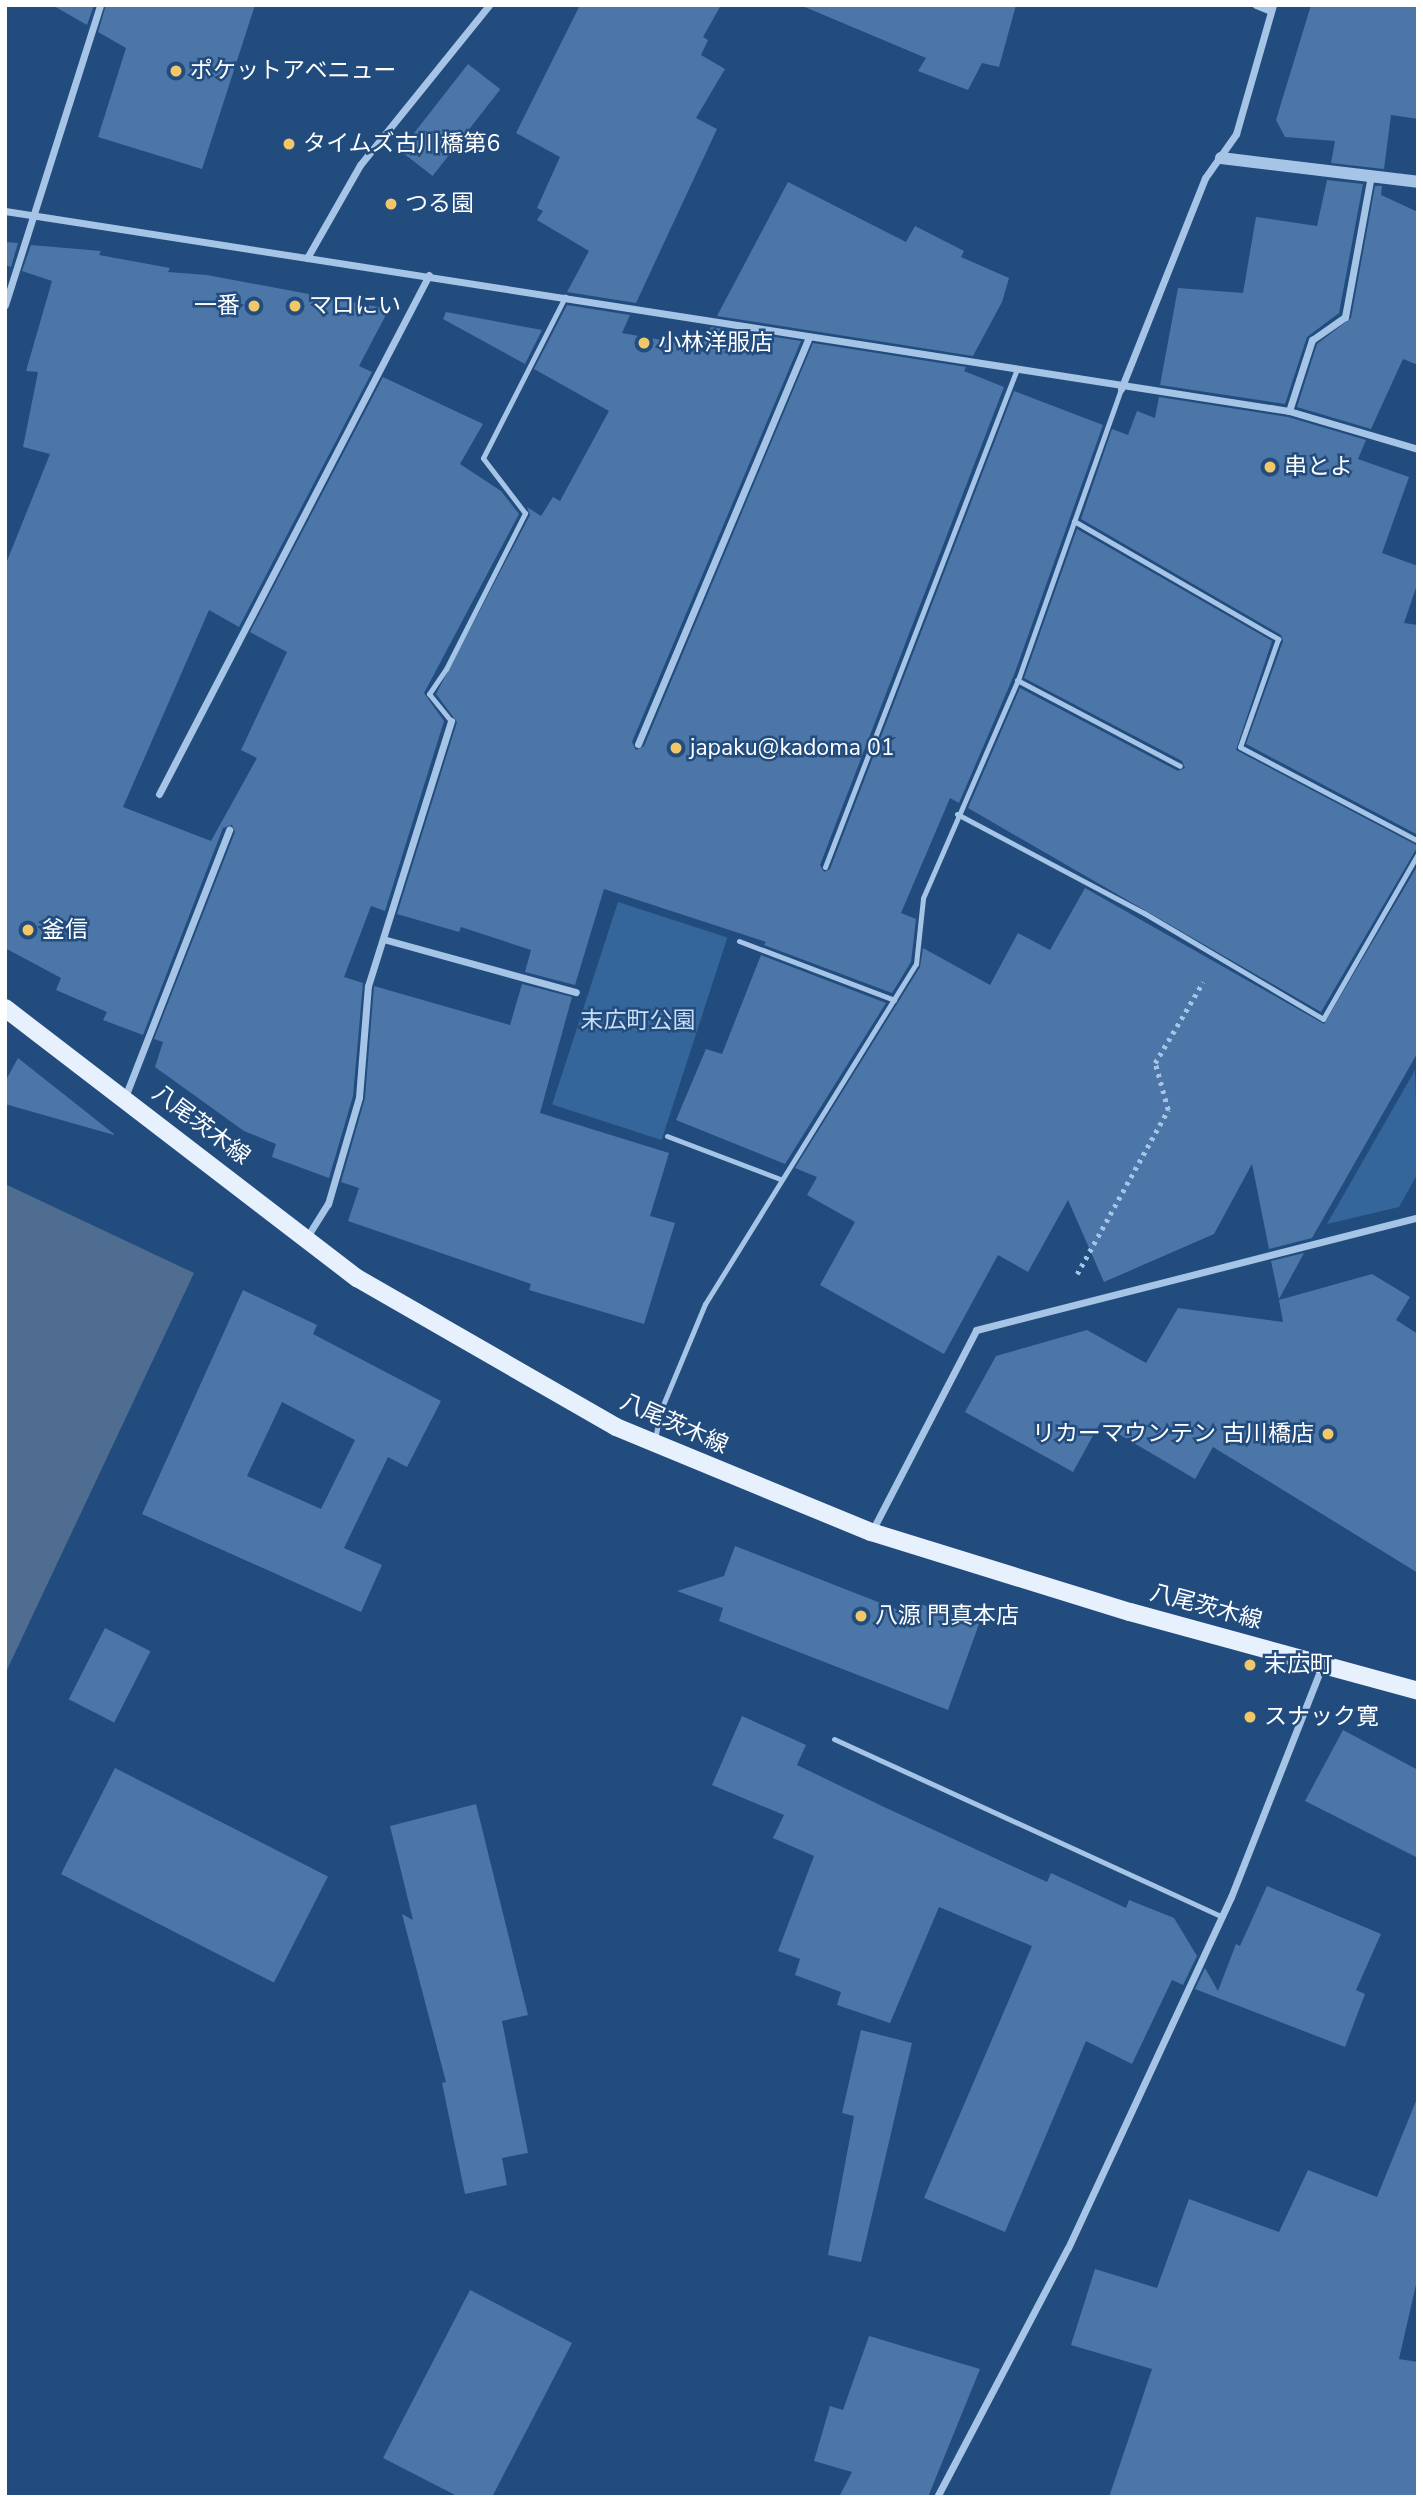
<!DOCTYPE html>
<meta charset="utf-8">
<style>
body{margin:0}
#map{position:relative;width:1423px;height:2502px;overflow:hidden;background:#224c7e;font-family:"Nunito Sans","Noto Sans JP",sans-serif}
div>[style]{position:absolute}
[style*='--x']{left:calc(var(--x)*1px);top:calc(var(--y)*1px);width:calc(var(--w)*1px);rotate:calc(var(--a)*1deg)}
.green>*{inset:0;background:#35669b;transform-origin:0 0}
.water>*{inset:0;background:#4e6d91}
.building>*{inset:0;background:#4b76a7;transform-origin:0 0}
.path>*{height:4.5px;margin-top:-2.25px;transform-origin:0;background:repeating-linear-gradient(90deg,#a6c5e6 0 3.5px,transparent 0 8.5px)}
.service>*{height:5px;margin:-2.5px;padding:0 2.5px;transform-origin:2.5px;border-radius:2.5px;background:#a6c5e6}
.minor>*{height:7px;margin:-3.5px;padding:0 3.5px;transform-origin:3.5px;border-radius:3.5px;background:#a6c5e6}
.tertiary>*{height:12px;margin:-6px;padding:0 6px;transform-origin:6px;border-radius:6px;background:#a6c5e6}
.primary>*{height:18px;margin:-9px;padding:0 9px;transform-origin:9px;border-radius:9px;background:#e7f0fd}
.dots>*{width:19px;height:19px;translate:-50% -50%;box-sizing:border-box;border:4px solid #224c7e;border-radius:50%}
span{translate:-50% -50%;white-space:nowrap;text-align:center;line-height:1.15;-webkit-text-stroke:5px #224c7e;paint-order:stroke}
.poi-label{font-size:23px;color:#fff}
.left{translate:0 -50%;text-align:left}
.right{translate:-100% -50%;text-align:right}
.park-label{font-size:23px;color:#c9def5}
.street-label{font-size:23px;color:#fff}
.frame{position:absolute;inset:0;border:7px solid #fff;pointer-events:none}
</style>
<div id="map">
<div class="green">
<div style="left:618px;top:902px;width:115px;height:213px;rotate:18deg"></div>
<div style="clip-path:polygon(1415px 1070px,1418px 1173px,1399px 1207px,1327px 1224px)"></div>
</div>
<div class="water">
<div style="clip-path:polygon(5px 1184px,194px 1273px,5px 1674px)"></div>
</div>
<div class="building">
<div style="clip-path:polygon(52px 5px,94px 5px,87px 25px)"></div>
<div style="clip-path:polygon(106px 5px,255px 5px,202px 169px,98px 137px,126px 48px,98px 32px)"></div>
<div style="clip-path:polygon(580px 5px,721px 5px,703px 37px,708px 40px,701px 55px,725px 69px,696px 118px,717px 129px,636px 303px,567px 292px,589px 251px,537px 220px,543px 211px,537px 208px,560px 157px,516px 133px)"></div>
<div style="clip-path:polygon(800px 5px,1016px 5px,999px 67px,982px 63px,968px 90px,918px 71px,926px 58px)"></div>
<div style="clip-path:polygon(1311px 5px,1418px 5px,1418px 119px,1391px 115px,1384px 169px,1331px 163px,1335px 141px,1285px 137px,1276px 120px)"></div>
<div style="left:468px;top:64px;width:41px;height:110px;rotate:38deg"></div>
<div style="clip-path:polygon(1327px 180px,1363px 184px,1339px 313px,1307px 337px,1285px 404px,1160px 385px,1178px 288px,1243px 293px,1256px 217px,1317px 226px)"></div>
<div style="clip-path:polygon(788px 182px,906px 242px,915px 226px,964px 251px,961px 257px,1009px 278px,1002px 302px,973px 356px,717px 316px)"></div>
<div style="clip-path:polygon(1375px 186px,1382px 186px,1381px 195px,1418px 212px,1418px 365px,1403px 359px,1371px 429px,1297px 407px,1317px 344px,1351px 318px)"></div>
<div style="clip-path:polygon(5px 242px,18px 243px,11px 267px,5px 265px)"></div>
<div style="clip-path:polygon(31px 245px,101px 251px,99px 255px,170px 268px,168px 272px,207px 275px,389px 309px,359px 366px,372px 372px,239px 627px,209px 610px,123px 807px,211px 841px,257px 758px,241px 750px,287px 652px,250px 632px,383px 377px,483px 424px,460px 464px,501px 491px,519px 514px,424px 693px,444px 721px,385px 911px,371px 906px,344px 977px,363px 983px,353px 1096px,329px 1178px,272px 1157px,276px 1144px,244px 1131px,155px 1067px,163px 1042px,154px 1039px,235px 832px,232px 825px,223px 828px,143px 1035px,103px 1020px,107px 1012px,56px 990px,61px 978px,5px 948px,5px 566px,50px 454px,23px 447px,38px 372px,26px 371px,52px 281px,22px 271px)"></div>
<div style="clip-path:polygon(567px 305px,630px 315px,622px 333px,701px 347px,711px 327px,801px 341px,632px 742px,636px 750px,644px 746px,813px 343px,966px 367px,964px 371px,1004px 387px,820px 865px,824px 872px,830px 869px,1014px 391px,1103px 425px,1014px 675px,959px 803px,950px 798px,901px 913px,916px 919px,911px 962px,892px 993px,764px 945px,766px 942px,604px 889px,575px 985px,525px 972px,531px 950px,461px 927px,459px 932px,397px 914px,457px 722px,436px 694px,530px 515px,527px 507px,541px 516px,553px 497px,560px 501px,609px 411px,534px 369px)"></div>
<div style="clip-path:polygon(446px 312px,542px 330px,525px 364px,443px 319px)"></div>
<div style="clip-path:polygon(1159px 397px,1288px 417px,1366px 440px,1358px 459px,1409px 477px,1382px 553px,1418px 566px,1418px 582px,1404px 623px,1418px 625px,1418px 835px,1246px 744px,1283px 641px,1281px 635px,1081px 519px,1112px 429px,1128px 435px,1137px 411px,1155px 418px)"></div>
<div style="clip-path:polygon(1077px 529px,1272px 641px,1236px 750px,1418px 846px,1321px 1012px,968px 808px,1020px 688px,1178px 771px,1185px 768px,1182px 761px,1024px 678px)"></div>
<div style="clip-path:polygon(1418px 865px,1418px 1052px,1312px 1238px,1269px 1249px,1252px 1164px,1214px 1234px,1104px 1282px,1068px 1200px,1028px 1272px,998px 1255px,944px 1354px,820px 1285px,855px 1222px,807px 1195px,817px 1177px,795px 1168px,920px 967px,923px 948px,990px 985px,1018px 933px,1050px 950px,1085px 888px,1324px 1024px)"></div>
<div style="clip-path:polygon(761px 955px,886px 1003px,785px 1164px,676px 1120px,706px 1049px,722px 1054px)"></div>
<div style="clip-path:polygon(522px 984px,572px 997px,540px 1113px,669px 1153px,650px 1216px,675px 1223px,644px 1324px,529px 1290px,531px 1284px,348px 1221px,359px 1188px,341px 1182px,365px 1098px,374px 986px,510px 1025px)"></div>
<div style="clip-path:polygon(18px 1058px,114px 1134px,114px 1135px,5px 1104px,5px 1082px)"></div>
<div style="clip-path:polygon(1304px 1253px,1279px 1299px,1271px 1261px)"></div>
<div style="clip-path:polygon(1372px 1274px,1410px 1297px,1396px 1320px,1418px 1334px,1418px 1573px,1213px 1447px,1195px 1479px,1100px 1423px,1073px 1472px,965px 1412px,996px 1356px,1087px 1330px,1146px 1363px,1178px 1308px,1283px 1322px,1279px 1300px)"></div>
<div style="clip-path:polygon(evenodd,243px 1290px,317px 1325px,313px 1334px,441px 1401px,407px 1467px,388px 1457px,344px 1548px,382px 1565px,361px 1612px,142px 1514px,243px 1290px,282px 1402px,355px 1440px,321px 1509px,247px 1476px,282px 1402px)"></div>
<div style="clip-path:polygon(735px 1546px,906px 1613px,912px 1601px,979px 1624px,948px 1710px,719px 1621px,723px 1608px,677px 1591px,724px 1576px)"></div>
<div style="left:105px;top:1628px;width:51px;height:80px;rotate:27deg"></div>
<div style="clip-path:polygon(742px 1716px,806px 1745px,797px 1765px,884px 1807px,1047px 1882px,1051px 1873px,1126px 1908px,1129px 1900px,1174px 1918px,1197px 1956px,1183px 1985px,1172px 1980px,1132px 2064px,1086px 2041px,1005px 2232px,924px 2198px,1032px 1946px,939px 1907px,890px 2023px,837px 2005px,841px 1992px,795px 1975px,800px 1959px,778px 1951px,814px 1856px,773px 1838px,784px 1815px,712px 1785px)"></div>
<div style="clip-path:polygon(1343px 1730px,1418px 1770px,1418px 1858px,1305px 1801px)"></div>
<div style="left:115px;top:1768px;width:239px;height:119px;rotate:27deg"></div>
<div style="clip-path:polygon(476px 1804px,528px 2015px,502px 2021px,528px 2153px,502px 2158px,507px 2185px,465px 2194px,442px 2083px,446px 2082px,402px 1914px,413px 1920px,390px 1826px)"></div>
<div style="clip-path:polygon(1267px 1886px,1381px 1934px,1356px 1990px,1365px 1994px,1345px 2047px,1195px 1989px,1205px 1968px,1218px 1991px,1236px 1944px,1240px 1946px)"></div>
<div style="clip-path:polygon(861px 2030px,912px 2043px,861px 2262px,828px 2255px,854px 2116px,842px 2113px)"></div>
<div style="clip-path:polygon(1416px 2101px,1418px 2276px,1399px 2359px,1418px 2362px,1418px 2497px,1109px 2497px,1152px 2369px,1071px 2345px,1095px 2269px,1157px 2288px,1189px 2199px,1279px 2232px,1308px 2170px,1377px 2197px)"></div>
<div style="clip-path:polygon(470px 2290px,572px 2343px,492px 2497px,459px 2497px,383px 2458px)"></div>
<div style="clip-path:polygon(869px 2336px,980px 2369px,928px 2497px,839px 2497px,852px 2472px,814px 2461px,830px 2406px,843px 2410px)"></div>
</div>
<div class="path">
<div style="--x:1077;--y:1274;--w:188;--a:-61"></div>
<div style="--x:1168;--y:1110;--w:49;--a:-105.5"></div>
<div style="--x:1155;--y:1063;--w:94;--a:-59.3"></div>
</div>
<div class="service">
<div style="--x:1074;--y:521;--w:236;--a:30"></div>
<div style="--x:1278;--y:639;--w:114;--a:109.4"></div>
<div style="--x:1240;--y:747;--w:201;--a:27.8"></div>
<div style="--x:1017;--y:680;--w:184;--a:27.8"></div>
<div style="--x:451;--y:721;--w:35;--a:-129"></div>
<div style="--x:429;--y:694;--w:30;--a:-56"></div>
<div style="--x:446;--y:669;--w:175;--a:-63.1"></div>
<div style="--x:525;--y:513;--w:69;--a:-127.4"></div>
<div style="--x:483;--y:458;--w:181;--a:-63"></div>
<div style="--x:957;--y:814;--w:212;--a:27.9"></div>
<div style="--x:1144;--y:913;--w:208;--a:30.6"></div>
<div style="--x:1323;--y:1019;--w:190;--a:-60.1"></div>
<div style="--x:825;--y:867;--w:534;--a:-68.92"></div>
<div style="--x:739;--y:941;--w:166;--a:20.8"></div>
<div style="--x:667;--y:1136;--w:121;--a:20.8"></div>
<div style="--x:655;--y:1440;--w:28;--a:-80"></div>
<div style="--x:660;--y:1412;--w:117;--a:-67.4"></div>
<div style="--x:705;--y:1304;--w:400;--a:-58.2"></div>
<div style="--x:916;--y:964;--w:66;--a:-83.9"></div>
<div style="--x:923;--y:898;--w:241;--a:-66.5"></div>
<div style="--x:1019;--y:677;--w:306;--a:-70.5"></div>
<div style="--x:834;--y:1739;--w:427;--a:24.6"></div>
</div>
<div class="minor">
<div style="--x:1256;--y:5;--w:16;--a:22"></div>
<div style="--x:5;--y:211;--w:1299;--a:8.85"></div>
<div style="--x:1289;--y:411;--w:134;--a:16.4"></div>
<div style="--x:307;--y:258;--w:107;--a:-60.3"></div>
<div style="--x:360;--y:165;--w:206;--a:-51.1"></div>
<div style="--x:5;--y:305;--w:315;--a:-72.4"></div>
<div style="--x:1121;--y:389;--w:227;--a:-68.3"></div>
<div style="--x:1205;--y:178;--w:54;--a:-54.8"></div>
<div style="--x:1236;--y:134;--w:134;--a:-74"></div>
<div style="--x:1289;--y:411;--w:75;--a:-72.1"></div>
<div style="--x:1312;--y:340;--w:40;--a:-34.9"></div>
<div style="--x:1345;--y:317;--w:143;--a:-79.6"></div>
<div style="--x:638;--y:744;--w:441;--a:-67.2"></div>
<div style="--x:159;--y:794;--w:585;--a:-62.52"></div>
<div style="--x:383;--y:939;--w:200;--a:15.4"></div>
<div style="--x:125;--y:1097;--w:287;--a:-68.7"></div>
<div style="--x:307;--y:1237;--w:39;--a:-58"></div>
<div style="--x:328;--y:1204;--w:111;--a:-73.8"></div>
<div style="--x:359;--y:1097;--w:111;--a:-85.4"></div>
<div style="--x:368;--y:986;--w:278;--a:-72.6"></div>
<div style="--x:872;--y:1531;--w:226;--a:-62.6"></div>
<div style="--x:976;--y:1330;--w:456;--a:-14.3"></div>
<div style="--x:937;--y:2497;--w:281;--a:-62.3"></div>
<div style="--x:1068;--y:2248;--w:387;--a:-65.1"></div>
<div style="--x:1231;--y:1897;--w:248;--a:-68.5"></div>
</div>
<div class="tertiary">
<div style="--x:1221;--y:158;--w:198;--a:6.9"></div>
</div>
<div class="primary">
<div style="--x:5;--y:1008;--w:444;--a:37.5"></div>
<div style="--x:357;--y:1278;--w:299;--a:29.9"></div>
<div style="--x:616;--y:1427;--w:276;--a:22.4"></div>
<div style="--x:871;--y:1532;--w:271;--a:17.2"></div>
<div style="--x:1130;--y:1612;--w:299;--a:15.3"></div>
</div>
<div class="dots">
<div style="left:176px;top:71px;background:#f2c768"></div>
<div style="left:289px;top:144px;background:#f2c768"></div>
<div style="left:391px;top:204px;background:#f2c768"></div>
<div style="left:254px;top:306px;background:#f2c768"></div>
<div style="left:295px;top:306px;background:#f2c768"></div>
<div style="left:644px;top:343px;background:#f2c768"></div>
<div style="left:1270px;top:467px;background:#f2c768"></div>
<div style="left:676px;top:748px;background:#f2c768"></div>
<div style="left:28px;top:930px;background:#f2c768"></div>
<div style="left:1328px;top:1434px;background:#f2c768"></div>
<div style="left:861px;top:1616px;background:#f2c768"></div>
<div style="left:1250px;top:1665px;background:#f2c768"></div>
<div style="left:1250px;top:1717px;background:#f2c768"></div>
</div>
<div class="poi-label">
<span class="left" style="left:190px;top:71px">ポケットアベニュー</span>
<span class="left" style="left:303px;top:144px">タイムズ古川橋第6</span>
<span class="left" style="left:405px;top:204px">つる園</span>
<span class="right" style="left:240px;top:306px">一番</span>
<span class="left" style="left:309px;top:306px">マロにい</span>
<span class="left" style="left:658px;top:343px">小林洋服店</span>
<span class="left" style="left:1284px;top:467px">串とよ</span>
<span class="left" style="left:690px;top:748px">japaku@kadoma 01</span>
<span class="left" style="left:42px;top:930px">釜信</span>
<span class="right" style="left:1314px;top:1434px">リカーマウンテン 古川橋店</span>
<span class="left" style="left:875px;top:1616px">八源 門真本店</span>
<span class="left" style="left:1264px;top:1665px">末広町</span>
<span class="left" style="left:1264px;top:1717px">スナック寛</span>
</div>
<div class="park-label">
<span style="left:638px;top:1021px">末広町公園</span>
</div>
<div class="street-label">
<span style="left:201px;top:1125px;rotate:37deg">八尾茨木線</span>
<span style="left:674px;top:1424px;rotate:24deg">八尾茨木線</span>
<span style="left:1206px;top:1607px;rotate:15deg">八尾茨木線</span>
</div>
<div class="frame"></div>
</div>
